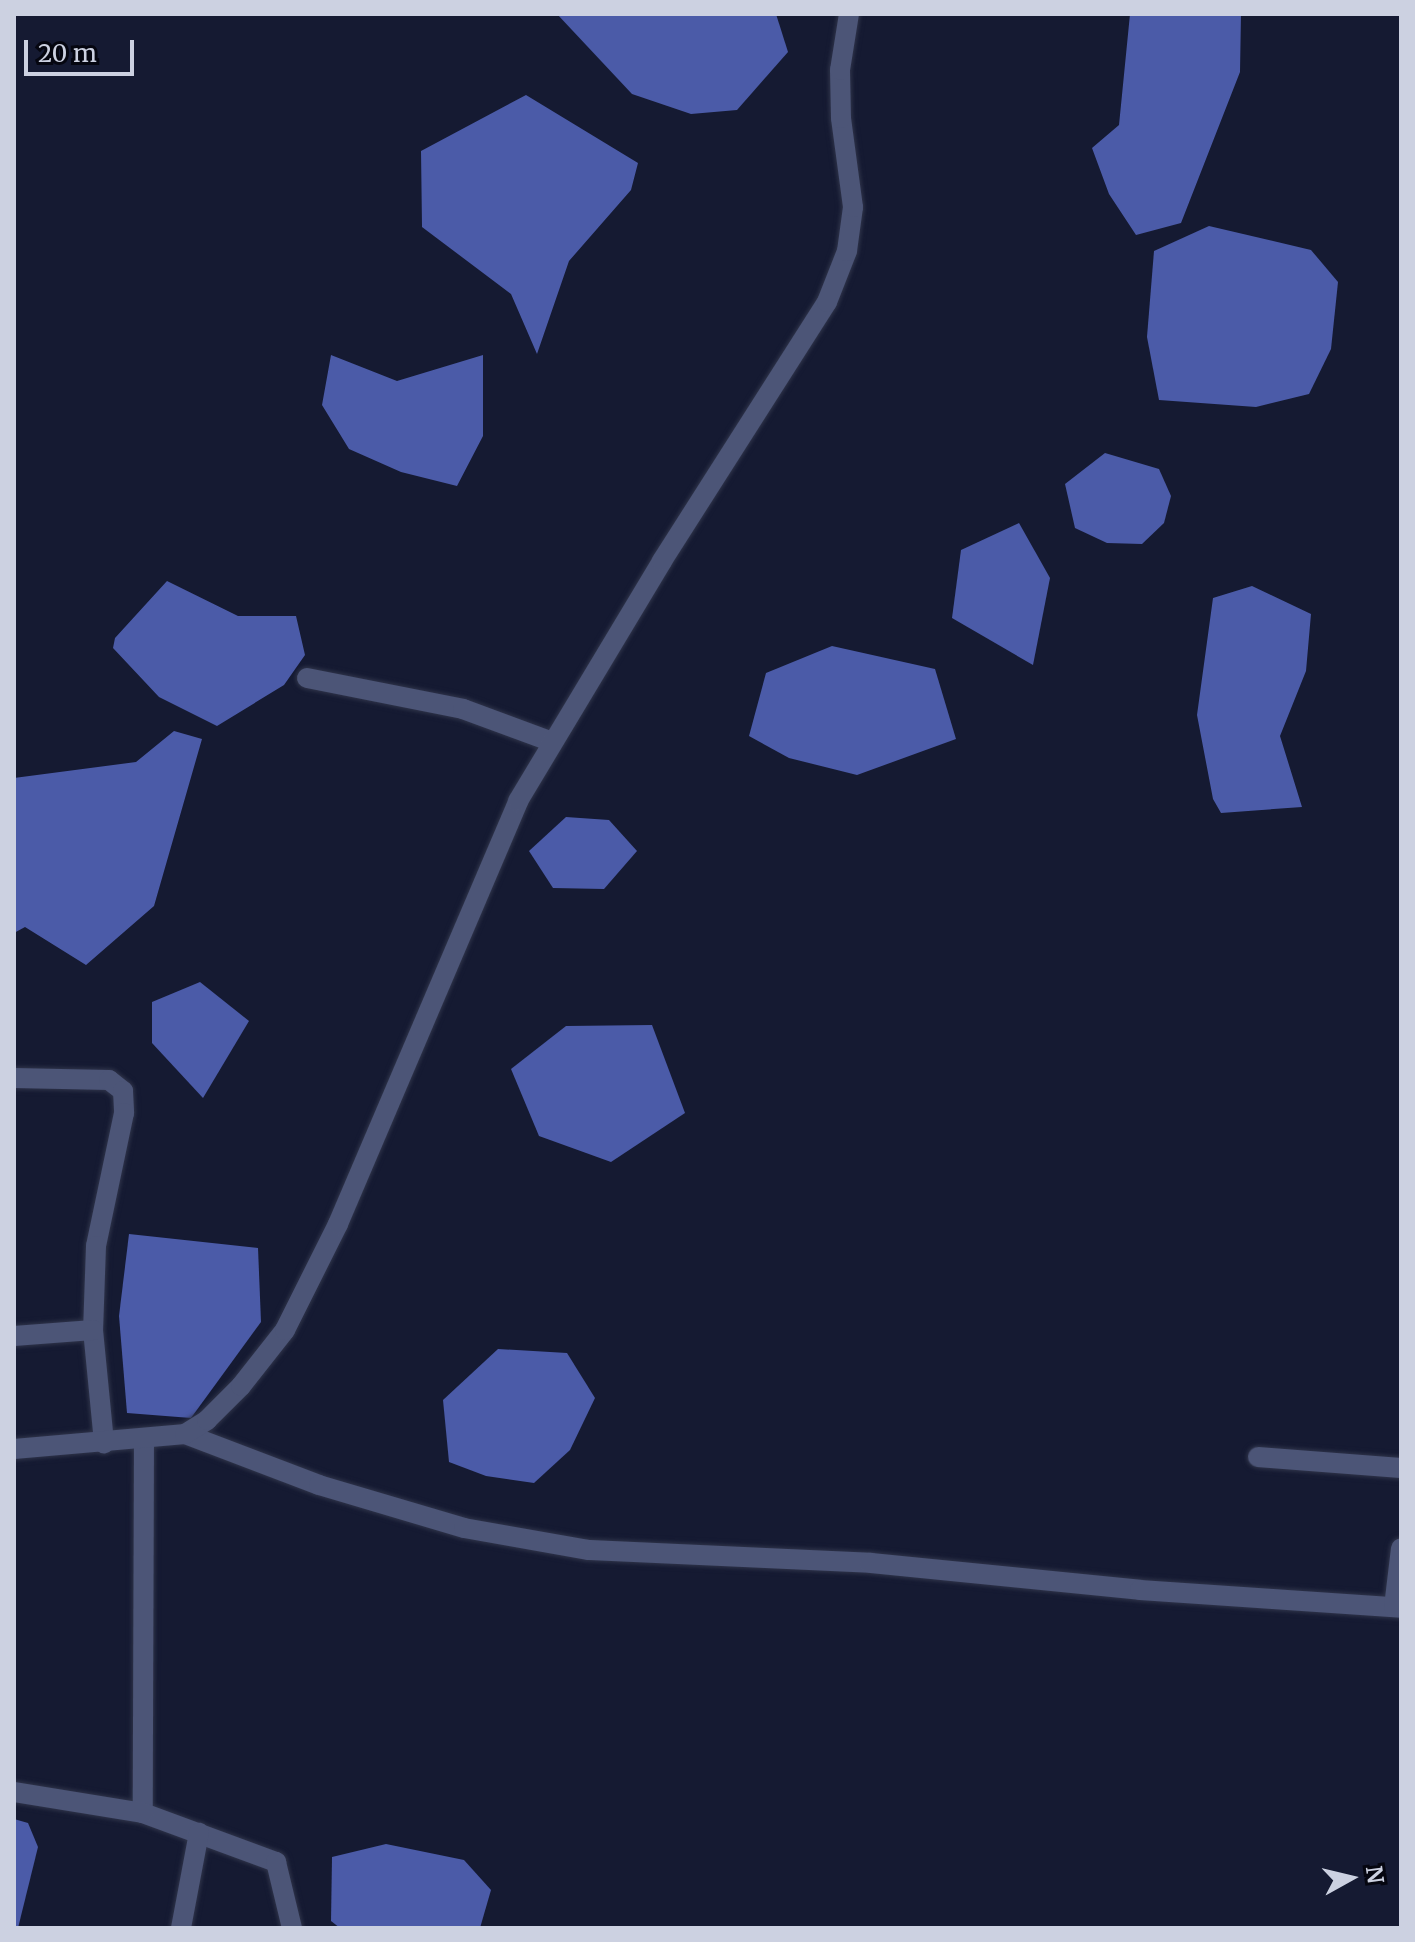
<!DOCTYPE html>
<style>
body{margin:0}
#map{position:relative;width:1415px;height:1942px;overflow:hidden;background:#151a32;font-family:Merriweather,serif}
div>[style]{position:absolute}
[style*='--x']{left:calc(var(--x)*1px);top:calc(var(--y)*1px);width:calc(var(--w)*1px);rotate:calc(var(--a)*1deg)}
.water>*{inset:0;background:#4b5ba8}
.roads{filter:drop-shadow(0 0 2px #2f344a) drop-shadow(0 0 2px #2f344a)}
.minor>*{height:20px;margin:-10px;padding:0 10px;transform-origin:10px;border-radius:10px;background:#4c5577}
span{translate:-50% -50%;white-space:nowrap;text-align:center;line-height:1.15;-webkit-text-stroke:8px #050610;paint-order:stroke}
.frame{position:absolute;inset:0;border:16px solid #ccd1e1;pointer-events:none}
.north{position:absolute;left:1311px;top:1838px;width:80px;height:80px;-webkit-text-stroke:6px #050610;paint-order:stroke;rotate:82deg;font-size:22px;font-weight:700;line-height:32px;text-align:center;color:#ccd1e1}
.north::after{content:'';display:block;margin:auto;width:28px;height:36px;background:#ccd1e1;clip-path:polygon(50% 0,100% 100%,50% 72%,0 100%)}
.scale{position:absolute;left:24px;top:40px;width:110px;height:36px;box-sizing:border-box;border:4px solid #ccd1e1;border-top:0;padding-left:10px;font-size:24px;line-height:28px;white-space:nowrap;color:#ccd1e1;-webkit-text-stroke:6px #050610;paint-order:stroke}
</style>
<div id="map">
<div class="water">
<div style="clip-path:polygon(557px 14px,776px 14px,788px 52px,737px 110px,691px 114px,632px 94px)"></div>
<div style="clip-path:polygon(1130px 14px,1241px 14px,1240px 72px,1181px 223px,1136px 235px,1109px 194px,1092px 148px,1119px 125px)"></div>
<div style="clip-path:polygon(526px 95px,638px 163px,631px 190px,569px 261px,537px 354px,511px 294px,422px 227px,421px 151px)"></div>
<div style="clip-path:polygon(1209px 226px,1311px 250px,1338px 282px,1331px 349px,1309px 394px,1256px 407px,1159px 400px,1147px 337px,1154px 251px)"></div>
<div style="clip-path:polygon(331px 355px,397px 381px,483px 355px,483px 436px,457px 486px,401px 472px,349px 449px,322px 405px)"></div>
<div style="clip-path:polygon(1105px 453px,1159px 469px,1171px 496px,1164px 523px,1142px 544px,1107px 543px,1075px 528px,1065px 484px)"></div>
<div style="clip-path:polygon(1019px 523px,1050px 578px,1033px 665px,952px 618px,961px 550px)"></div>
<div style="clip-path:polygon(167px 581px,238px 616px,296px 616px,305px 655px,284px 685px,217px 726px,159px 697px,113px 648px,115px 638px)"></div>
<div style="clip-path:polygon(1252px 586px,1311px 614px,1306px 671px,1280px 736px,1302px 807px,1221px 813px,1213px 799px,1197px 715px,1213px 598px)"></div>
<div style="clip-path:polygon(832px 646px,935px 669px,956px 739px,857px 775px,789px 758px,749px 736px,766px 673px)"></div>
<div style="clip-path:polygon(174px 731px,202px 739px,154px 906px,86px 965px,25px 927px,14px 933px,14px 778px,136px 762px)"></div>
<div style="clip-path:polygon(566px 817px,609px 820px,637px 851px,604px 889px,553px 888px,529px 851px)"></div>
<div style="clip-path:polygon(200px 982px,249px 1021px,203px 1098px,152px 1043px,152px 1002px)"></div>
<div style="clip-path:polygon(652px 1025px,685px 1113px,611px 1162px,539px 1136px,511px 1069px,566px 1026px)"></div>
<div style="clip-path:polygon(129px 1234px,258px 1248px,261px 1322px,191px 1418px,127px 1413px,119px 1316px)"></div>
<div style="clip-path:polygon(498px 1349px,567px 1353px,595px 1398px,570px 1450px,534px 1483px,486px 1476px,449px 1462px,443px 1400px)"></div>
<div style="clip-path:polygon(14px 1819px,28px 1823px,38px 1847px,18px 1928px,14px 1928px)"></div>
<div style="clip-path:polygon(386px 1844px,464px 1860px,491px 1890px,480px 1928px,340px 1928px,331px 1921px,332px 1857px)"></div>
</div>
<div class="roads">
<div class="minor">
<div style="--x:307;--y:678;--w:159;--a:11.2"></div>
<div style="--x:463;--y:709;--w:95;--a:20.3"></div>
<div style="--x:14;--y:1078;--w:95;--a:1.2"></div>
<div style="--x:109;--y:1080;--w:18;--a:38"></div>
<div style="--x:123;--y:1091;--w:22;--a:87"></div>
<div style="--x:124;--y:1113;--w:136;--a:101.9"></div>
<div style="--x:96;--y:1246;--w:84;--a:92"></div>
<div style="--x:93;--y:1330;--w:114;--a:84.4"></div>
<div style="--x:14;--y:1336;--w:79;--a:-4.3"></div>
<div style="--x:185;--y:1434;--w:143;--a:20.8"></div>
<div style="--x:319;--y:1485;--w:151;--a:16.5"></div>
<div style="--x:464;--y:1528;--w:127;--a:10"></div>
<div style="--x:589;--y:1550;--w:282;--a:2.6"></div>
<div style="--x:871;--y:1563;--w:270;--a:5.7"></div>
<div style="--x:1140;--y:1590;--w:262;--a:3.9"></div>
<div style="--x:144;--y:1440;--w:373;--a:90.2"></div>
<div style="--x:143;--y:1813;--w:142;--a:20.2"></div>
<div style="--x:276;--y:1862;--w:68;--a:76.4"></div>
<div style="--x:14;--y:1449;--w:172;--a:-5"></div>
<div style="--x:185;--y:1434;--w:26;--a:-32"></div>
<div style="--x:207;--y:1420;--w:48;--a:-45"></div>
<div style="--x:241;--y:1386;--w:71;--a:-51.8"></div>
<div style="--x:285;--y:1330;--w:119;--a:-63.4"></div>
<div style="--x:338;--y:1224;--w:460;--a:-66.9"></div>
<div style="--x:518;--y:801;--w:280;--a:-59"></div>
<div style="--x:662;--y:561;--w:307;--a:-57.5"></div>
<div style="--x:827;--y:302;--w:55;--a:-68.6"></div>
<div style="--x:847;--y:251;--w:44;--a:-82.2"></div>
<div style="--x:853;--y:207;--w:90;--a:-97.7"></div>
<div style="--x:841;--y:118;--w:48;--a:-91.2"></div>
<div style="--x:840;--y:70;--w:57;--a:-80.9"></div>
<div style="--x:1258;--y:1457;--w:143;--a:4.4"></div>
<div style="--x:1394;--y:1607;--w:59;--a:-83.2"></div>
<div style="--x:14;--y:1792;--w:131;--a:9.2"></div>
<div style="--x:181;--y:1928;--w:97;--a:-79.3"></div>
</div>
</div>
<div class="frame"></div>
<div class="north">N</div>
<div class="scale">20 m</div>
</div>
